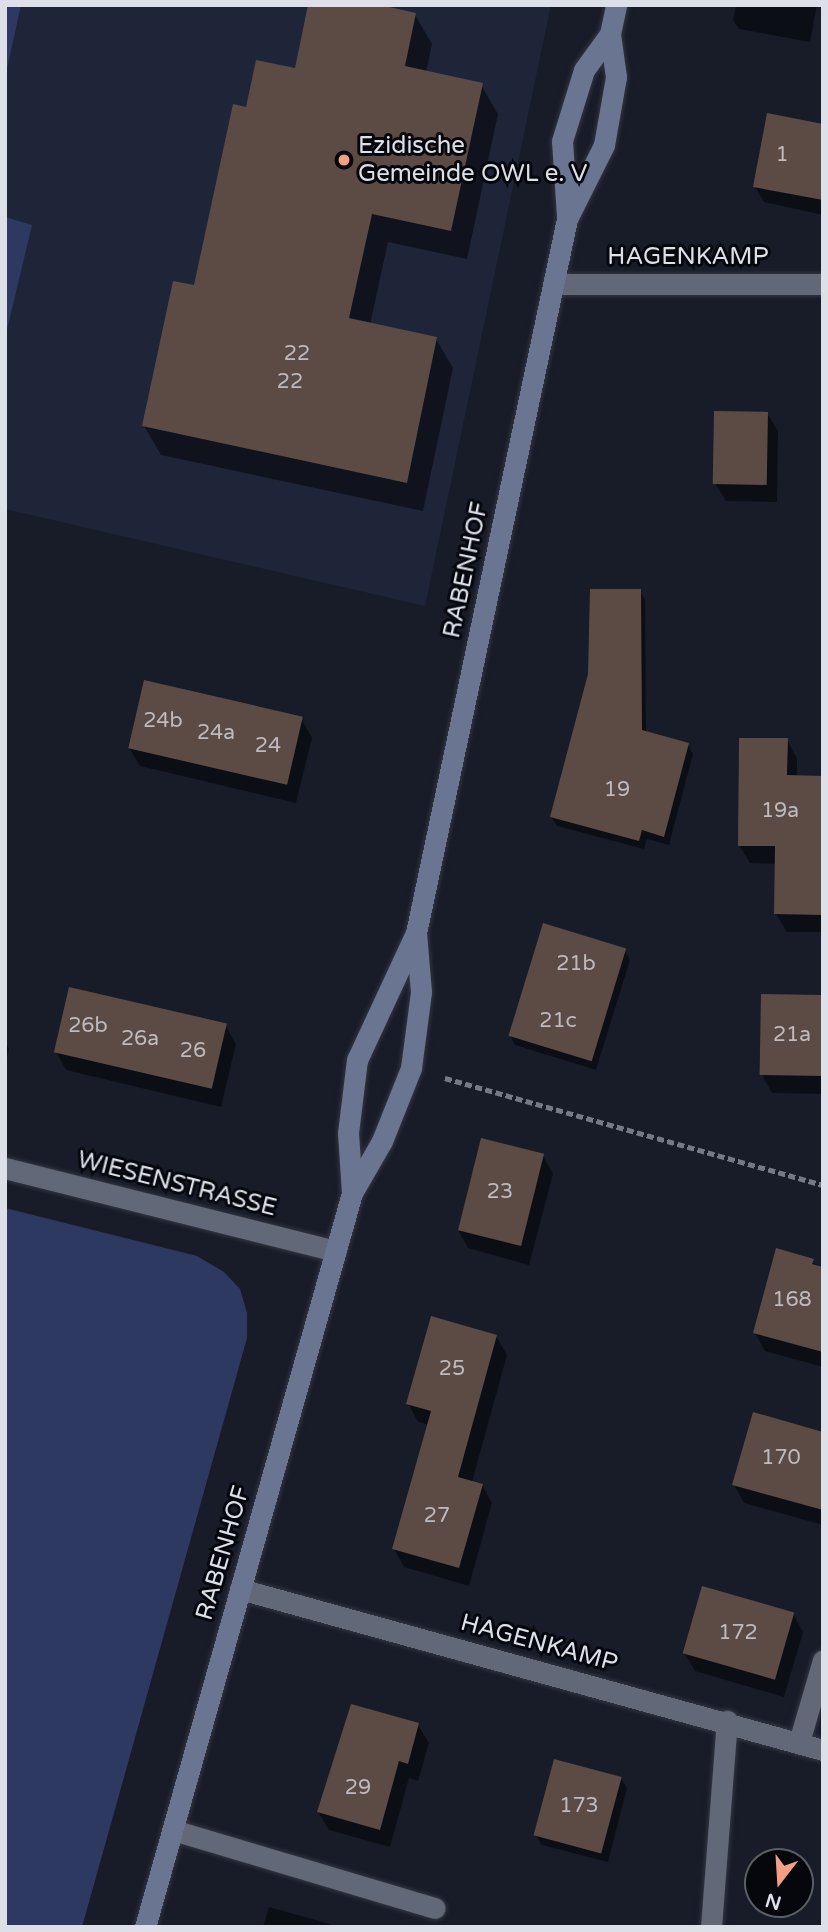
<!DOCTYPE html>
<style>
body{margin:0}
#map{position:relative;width:828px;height:1932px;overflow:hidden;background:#181c29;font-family:"Varela Round",sans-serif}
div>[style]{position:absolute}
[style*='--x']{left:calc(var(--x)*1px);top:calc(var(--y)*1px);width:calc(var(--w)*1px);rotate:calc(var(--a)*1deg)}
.built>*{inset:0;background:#1f2538}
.green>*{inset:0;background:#2d3960}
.shadow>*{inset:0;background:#0007}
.building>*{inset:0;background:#5c4a44;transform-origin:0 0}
.path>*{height:4.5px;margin-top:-2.25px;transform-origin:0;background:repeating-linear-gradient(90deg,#767a85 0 7px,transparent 0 10.5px)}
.roads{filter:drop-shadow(0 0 2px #343641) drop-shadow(0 0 2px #343641)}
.lane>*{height:21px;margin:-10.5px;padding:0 10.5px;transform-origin:10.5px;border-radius:10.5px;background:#626878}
.street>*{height:21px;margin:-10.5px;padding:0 10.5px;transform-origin:10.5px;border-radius:10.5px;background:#626878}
.secondary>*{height:21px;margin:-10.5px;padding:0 10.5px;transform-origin:10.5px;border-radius:10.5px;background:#6a7592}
.dots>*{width:19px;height:19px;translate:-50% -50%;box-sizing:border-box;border:4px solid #05070c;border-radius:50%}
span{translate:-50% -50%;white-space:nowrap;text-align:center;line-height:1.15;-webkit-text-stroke:6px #05070c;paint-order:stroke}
.number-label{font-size:21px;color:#bdbac0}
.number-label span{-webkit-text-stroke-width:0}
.poi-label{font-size:24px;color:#dde0e9}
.left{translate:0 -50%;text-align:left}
.street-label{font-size:24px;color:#dde0e9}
.frame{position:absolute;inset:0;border:7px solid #dde0e9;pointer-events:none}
.north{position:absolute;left:744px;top:1848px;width:70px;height:70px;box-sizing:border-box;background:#05070c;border:2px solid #5b5e64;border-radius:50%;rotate:197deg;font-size:19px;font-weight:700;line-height:28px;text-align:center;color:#dde0e9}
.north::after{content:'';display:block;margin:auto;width:24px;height:32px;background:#f39f85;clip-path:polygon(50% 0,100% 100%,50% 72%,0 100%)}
</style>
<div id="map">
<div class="built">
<div style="clip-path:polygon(5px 5px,551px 5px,425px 606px,5px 509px)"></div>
</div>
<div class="green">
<div style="clip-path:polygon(5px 5px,21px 5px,5px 78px)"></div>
<div style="clip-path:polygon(5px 217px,32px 225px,5px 338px)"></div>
<div style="clip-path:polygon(5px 1208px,197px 1256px,224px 1272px,240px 1289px,247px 1313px,247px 1338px,82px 1927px,5px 1927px)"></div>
</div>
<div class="shadow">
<div style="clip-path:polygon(736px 5px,817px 5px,810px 42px,739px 29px,733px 20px)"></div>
<div style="clip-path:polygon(415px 15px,432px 44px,426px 73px,481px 85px,498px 114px,467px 259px,388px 242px,370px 325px,436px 339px,453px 368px,423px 511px,161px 455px,144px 426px,196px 287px,247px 109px,296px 70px)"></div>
<div style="clip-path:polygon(823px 126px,823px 215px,764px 202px,755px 187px)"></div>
<div style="clip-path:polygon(767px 413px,778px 431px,777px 502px,726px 501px,715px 483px)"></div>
<div style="clip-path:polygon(640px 591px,645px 600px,646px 733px,688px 745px,693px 754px,669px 845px,647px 839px,644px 849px,557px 826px,551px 817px)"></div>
<div style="clip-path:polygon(302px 720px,312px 738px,296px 803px,140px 766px,129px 748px)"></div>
<div style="clip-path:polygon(787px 740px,797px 758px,797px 777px,823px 777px,823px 932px,787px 932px,776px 914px,777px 864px,750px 863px,739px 845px)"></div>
<div style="clip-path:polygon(625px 951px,630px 960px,596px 1070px,515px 1045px,510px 1035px)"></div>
<div style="clip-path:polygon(823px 996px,823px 1094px,772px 1093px,762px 1075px)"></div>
<div style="clip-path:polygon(226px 1026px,236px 1044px,221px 1107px,66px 1070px,56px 1052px)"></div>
<div style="clip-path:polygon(5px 1042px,9px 1049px,5px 1067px)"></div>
<div style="clip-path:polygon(543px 1156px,553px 1174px,529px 1265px,468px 1248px,458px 1230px)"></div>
<div style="clip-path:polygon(778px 1250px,823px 1267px,823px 1367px,765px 1351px,755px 1333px)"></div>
<div style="clip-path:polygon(496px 1336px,507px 1355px,472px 1482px,482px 1485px,492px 1503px,469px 1586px,404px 1567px,394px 1549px,429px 1425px,418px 1422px,408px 1403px)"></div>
<div style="clip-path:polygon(823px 1433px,823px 1525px,744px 1503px,734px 1485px)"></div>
<div style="clip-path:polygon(793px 1614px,803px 1632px,784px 1697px,695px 1671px,684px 1653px)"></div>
<div style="clip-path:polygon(418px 1725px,429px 1743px,418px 1781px,409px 1778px,390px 1847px,329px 1830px,318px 1812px)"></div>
<div style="clip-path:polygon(621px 1778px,627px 1788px,608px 1862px,542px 1845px,536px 1836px)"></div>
<div style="clip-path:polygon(269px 1907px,330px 1924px,332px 1927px,263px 1927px)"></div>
</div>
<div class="building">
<div style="clip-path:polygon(308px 5px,380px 5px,416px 13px,405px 66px,483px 83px,451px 231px,372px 214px,349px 318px,437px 337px,407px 483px,142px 426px,173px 281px,194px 285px,233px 104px,246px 107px,256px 60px,295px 68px)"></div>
<div style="clip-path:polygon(767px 113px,823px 124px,823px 200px,753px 187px)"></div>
<div style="left:714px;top:411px;width:54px;height:73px;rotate:1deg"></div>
<div style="clip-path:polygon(590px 589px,641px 589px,642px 730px,689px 743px,664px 837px,642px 830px,639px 841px,550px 817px,588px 674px)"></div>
<div style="left:144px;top:680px;width:163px;height:70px;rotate:13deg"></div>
<div style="clip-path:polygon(739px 738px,788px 738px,787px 775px,823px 776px,823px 915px,774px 914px,775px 846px,738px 846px)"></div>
<div style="left:543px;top:923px;width:87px;height:118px;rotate:17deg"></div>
<div style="left:69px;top:987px;width:162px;height:67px;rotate:13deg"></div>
<div style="left:761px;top:994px;width:62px;height:81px;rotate:1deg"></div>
<div style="left:481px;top:1138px;width:65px;height:95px;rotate:14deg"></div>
<div style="clip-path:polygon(776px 1248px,814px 1259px,812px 1264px,823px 1267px,823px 1352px,753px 1333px)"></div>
<div style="clip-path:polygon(431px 1316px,497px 1335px,458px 1477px,483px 1484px,459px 1568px,392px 1549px,431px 1411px,406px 1404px)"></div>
<div style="clip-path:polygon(753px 1412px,823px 1432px,823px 1510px,732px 1485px)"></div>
<div style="left:702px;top:1586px;width:96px;height:70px;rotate:16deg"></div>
<div style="clip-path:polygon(351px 1704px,419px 1723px,408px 1764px,399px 1761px,380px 1830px,317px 1812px)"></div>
<div style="left:554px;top:1759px;width:70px;height:79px;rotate:15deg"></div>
</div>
<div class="path">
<div style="--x:445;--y:1078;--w:393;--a:15.8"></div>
</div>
<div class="roads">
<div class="lane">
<div style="--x:799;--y:1742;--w:85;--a:-73.7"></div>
<div style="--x:173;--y:1830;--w:273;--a:16.6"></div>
<div style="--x:711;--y:1927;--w:207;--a:-85.6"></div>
</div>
<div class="street">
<div style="--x:553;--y:284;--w:270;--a:0"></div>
<div style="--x:5;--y:1168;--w:341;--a:14.1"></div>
<div style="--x:240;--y:1589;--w:605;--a:15.44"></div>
</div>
<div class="secondary">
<div style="--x:567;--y:216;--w:75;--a:-93.8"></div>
<div style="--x:562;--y:141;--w:74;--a:-72.8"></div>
<div style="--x:584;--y:70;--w:44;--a:-54.2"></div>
<div style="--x:352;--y:1193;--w:60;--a:-93.8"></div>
<div style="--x:348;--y:1133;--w:74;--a:-83"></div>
<div style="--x:357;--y:1060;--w:140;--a:-65.1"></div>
<div style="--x:416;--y:933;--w:730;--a:-78.06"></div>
<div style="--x:567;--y:219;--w:83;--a:-63.4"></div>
<div style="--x:604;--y:145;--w:69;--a:-80"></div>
<div style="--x:616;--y:77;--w:43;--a:-97.9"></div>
<div style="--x:610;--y:34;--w:30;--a:-78"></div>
<div style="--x:145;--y:1927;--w:763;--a:-74.25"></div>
<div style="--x:352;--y:1193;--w:60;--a:-60"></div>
<div style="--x:382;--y:1141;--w:79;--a:-68.3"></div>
<div style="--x:411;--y:1068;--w:77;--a:-82.5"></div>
<div style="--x:421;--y:992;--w:59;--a:-94.8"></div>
</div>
</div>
<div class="dots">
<div style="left:344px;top:160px;background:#f39f85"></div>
</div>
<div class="number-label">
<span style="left:782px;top:155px">1</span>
<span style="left:297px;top:354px">22</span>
<span style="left:290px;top:382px">22</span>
<span style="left:163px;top:721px">24b</span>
<span style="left:216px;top:733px">24a</span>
<span style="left:268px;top:746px">24</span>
<span style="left:617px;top:790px">19</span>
<span style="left:780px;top:811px">19a</span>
<span style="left:576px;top:964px">21b</span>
<span style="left:558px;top:1021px">21c</span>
<span style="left:88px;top:1026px">26b</span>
<span style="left:792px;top:1035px">21a</span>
<span style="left:140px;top:1039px">26a</span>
<span style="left:193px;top:1051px">26</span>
<span style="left:500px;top:1192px">23</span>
<span style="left:792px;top:1300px">168</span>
<span style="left:452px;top:1369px">25</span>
<span style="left:781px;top:1458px">170</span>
<span style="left:437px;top:1516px">27</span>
<span style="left:738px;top:1633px">172</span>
<span style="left:358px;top:1788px">29</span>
<span style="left:579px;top:1806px">173</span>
</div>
<div class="poi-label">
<span class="left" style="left:358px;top:160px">Ezidische<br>Gemeinde OWL e. V</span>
</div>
<div class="street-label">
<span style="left:688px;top:257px">HAGENKAMP</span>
<span style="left:466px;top:570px;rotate:-78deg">RABENHOF</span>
<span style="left:177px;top:1184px;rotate:14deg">WIESENSTRASSE</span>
<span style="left:223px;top:1553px;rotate:-74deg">RABENHOF</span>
<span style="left:539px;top:1643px;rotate:15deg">HAGENKAMP</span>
</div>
<div class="frame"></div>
<div class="north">N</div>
</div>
